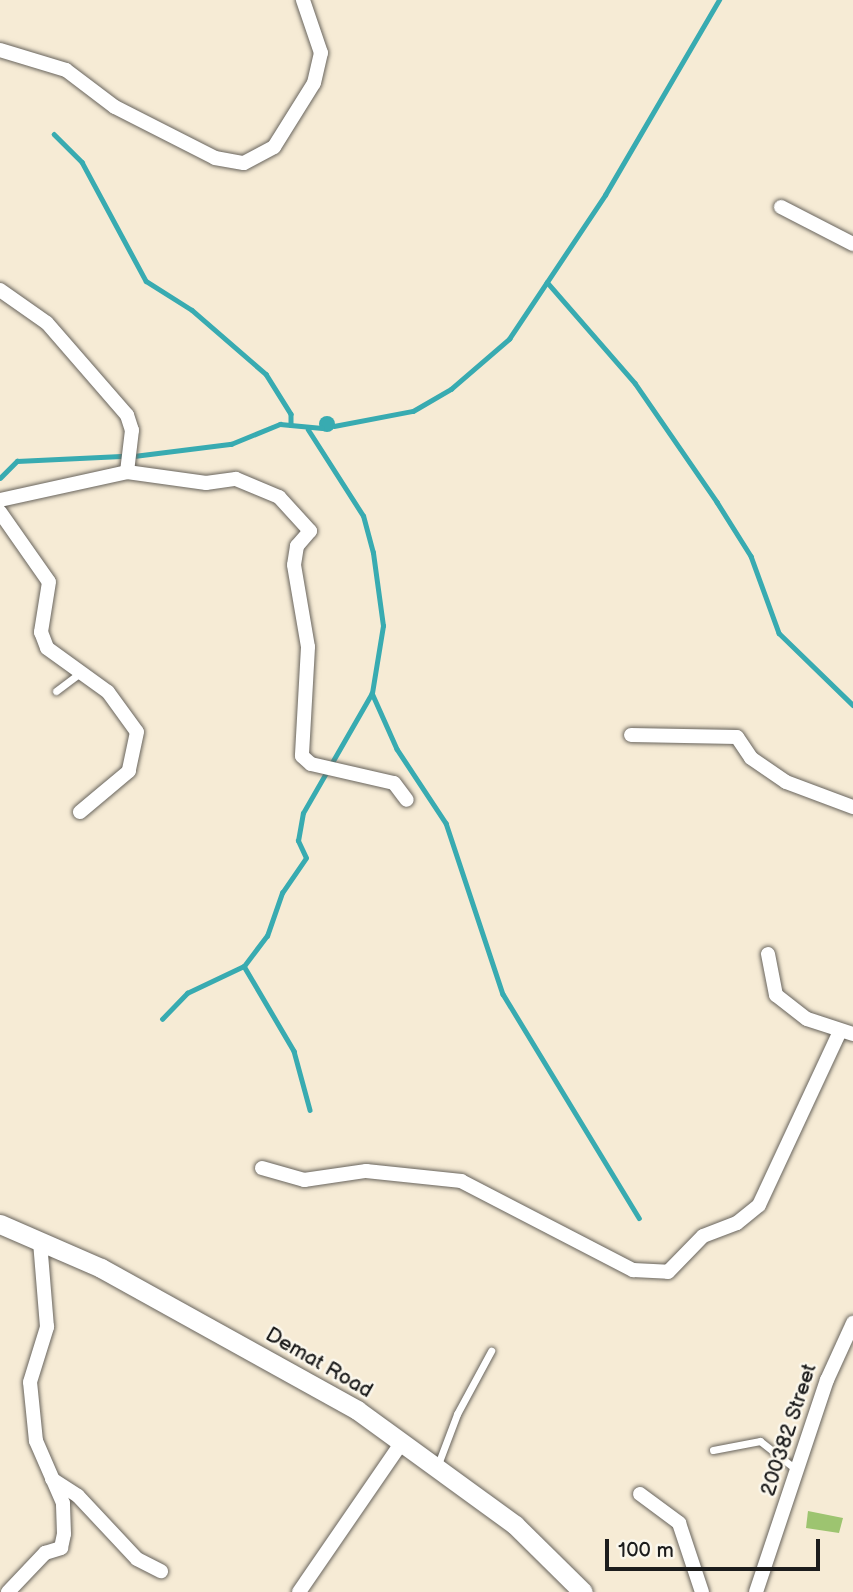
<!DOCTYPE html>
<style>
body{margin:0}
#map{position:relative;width:853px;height:1592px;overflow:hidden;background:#f6ebd5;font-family:"Balsamiq Sans",sans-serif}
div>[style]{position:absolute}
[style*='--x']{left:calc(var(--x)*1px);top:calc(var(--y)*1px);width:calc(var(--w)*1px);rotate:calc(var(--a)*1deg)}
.green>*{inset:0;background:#9dc470}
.water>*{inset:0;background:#38abb1}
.round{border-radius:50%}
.stream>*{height:4.5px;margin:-2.25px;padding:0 2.25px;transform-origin:2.25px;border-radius:2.25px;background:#38abb1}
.roads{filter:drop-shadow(0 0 2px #68645d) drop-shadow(0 0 2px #68645d)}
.lane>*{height:7px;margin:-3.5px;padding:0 3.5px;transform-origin:3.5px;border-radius:3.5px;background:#fff}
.street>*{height:14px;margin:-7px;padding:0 7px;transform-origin:7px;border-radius:7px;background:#fff}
.secondary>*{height:19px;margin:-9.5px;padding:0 9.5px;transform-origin:9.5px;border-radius:9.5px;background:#fff}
span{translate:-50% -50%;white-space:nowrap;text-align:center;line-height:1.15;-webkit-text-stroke:5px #fbf7ec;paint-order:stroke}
.street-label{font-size:21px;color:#1c1c1c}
.scale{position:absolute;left:605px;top:1539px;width:215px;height:32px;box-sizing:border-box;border:4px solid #1c1c1c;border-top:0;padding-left:9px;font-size:21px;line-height:24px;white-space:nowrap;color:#1c1c1c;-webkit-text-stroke:5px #fbf7ec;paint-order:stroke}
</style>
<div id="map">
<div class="green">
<div style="clip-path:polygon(808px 1511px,843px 1518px,839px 1533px,806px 1528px)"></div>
</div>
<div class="water">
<div class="round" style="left:319px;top:416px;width:16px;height:16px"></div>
</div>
<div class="stream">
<div style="--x:54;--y:134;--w:40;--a:45"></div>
<div style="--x:82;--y:162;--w:135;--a:61.7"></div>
<div style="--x:146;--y:281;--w:54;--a:32.2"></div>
<div style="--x:192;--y:310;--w:98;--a:40.9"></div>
<div style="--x:266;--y:374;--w:47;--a:58"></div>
<div style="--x:291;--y:414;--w:11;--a:90"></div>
<div style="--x:547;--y:282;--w:134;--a:48.9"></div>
<div style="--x:635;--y:383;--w:145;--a:55.4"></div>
<div style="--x:717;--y:502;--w:64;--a:57.8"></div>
<div style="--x:751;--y:556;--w:82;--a:70"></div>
<div style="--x:779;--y:633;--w:103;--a:44.2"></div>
<div style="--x:334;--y:426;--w:80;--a:-10.8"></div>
<div style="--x:413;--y:411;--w:44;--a:-30.1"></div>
<div style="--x:451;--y:389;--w:77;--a:-40.8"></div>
<div style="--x:509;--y:339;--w:173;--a:-56.3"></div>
<div style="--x:605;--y:195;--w:226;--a:-59.7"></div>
<div style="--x:134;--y:456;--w:98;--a:-7.1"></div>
<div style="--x:231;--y:444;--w:53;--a:-22.2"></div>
<div style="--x:280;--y:424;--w:42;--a:5.4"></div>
<div style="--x:0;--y:478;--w:24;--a:-45"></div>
<div style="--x:17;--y:461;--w:104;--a:-2.8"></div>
<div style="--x:372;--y:693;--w:61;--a:65.9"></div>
<div style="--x:397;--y:749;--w:89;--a:56.5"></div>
<div style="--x:446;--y:823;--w:180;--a:71.6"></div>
<div style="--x:503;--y:994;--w:262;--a:58.7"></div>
<div style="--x:244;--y:966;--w:99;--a:59.5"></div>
<div style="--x:294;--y:1051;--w:61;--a:74.8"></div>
<div style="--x:162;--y:1019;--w:36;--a:-46"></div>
<div style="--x:187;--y:993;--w:63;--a:-25.3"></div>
<div style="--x:244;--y:966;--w:38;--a:-53"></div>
<div style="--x:267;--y:936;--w:46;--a:-70.8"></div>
<div style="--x:282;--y:893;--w:42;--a:-55.6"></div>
<div style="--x:306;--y:858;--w:19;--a:-115"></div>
<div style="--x:298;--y:841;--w:28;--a:-80"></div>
<div style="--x:303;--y:813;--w:138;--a:-60.1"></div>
<div style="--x:372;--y:693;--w:68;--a:-80.7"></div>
<div style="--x:383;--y:626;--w:74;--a:-97.8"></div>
<div style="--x:373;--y:553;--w:38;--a:-105"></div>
<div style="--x:363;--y:516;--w:102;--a:-122.6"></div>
</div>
<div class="roads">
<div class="lane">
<div style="--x:56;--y:691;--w:30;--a:-37"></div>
<div style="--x:713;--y:1450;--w:48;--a:-10.8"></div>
<div style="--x:760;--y:1441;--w:48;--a:38.3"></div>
<div style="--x:437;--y:1467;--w:57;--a:-69.3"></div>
<div style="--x:457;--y:1414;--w:72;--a:-61.6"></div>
</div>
<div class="street">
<div style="--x:0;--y:50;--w:69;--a:16.9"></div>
<div style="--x:66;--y:70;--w:61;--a:37.1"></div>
<div style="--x:115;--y:107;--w:112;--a:27"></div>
<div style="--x:215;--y:158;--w:29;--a:10"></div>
<div style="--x:244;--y:163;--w:34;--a:-28"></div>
<div style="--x:274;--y:147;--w:75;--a:-58"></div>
<div style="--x:314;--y:83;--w:31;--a:-77"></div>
<div style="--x:321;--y:53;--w:56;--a:-108.8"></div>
<div style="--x:781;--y:207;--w:81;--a:27.2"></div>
<div style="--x:0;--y:290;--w:57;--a:35.1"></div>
<div style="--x:47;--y:323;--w:122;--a:49"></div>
<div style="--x:127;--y:415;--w:16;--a:72"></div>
<div style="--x:132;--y:430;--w:42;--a:96.8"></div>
<div style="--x:0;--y:500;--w:130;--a:-12.4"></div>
<div style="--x:127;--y:472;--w:80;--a:7.9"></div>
<div style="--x:206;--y:483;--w:30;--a:-8"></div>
<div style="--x:236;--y:479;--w:47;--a:22.7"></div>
<div style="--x:279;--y:497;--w:46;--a:47.6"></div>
<div style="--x:310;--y:531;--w:20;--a:131"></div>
<div style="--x:297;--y:546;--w:19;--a:99"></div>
<div style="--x:294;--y:565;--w:83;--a:80.3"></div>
<div style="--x:308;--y:647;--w:109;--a:93.2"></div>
<div style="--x:302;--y:756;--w:12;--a:42"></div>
<div style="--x:311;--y:764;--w:85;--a:12.9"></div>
<div style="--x:394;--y:783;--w:21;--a:53"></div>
<div style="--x:0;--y:512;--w:85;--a:55"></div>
<div style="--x:49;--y:582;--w:51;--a:99.1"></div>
<div style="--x:41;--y:632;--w:17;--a:69"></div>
<div style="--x:47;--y:648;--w:75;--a:35.8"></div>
<div style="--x:108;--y:692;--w:49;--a:54.1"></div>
<div style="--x:137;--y:732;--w:40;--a:102"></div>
<div style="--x:129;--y:771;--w:64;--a:140.1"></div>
<div style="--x:631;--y:735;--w:106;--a:1.1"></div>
<div style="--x:737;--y:737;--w:25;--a:56"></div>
<div style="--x:751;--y:758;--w:42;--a:34.4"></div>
<div style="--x:786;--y:782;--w:72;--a:20.5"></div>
<div style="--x:768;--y:954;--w:42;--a:79"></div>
<div style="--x:776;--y:995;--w:39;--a:38"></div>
<div style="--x:807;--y:1019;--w:48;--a:18.1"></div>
<div style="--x:262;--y:1168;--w:44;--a:15.9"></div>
<div style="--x:304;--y:1180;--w:63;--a:-8.3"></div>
<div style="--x:366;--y:1171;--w:96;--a:6"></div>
<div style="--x:461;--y:1181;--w:194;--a:27.4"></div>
<div style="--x:633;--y:1270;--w:35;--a:3"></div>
<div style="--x:668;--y:1272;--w:50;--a:-45.8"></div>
<div style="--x:703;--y:1236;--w:36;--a:-21"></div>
<div style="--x:737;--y:1223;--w:28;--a:-39"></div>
<div style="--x:759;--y:1205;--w:192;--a:-65"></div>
<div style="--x:52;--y:1479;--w:31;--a:33"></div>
<div style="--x:78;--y:1496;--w:86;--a:46.9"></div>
<div style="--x:137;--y:1559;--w:27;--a:27"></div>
<div style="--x:640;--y:1494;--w:49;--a:36.6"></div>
<div style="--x:679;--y:1523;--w:73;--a:71.6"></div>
<div style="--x:8;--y:1592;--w:54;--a:-46.5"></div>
<div style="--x:45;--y:1553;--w:17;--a:-17"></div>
<div style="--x:61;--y:1548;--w:14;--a:-78"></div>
<div style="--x:64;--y:1534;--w:31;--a:-92"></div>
<div style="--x:63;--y:1503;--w:68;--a:-113.5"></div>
<div style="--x:36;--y:1441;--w:59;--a:-95.8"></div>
<div style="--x:30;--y:1382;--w:58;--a:-72.8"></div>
<div style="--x:47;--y:1327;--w:86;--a:-94.7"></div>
<div style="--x:299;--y:1592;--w:182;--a:-55.5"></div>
<div style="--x:756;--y:1592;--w:224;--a:-71.5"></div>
<div style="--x:827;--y:1380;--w:63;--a:-65.5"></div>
</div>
<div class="secondary">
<div style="--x:0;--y:1224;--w:110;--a:23.5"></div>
<div style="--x:101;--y:1268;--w:293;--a:29"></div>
<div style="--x:357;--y:1410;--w:195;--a:36"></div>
<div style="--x:515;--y:1525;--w:95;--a:44.6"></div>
</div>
</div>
<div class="street-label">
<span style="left:319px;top:1363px;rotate:30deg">Demat Road</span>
<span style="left:789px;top:1430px;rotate:-72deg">200382 Street</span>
</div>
<div class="scale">100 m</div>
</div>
